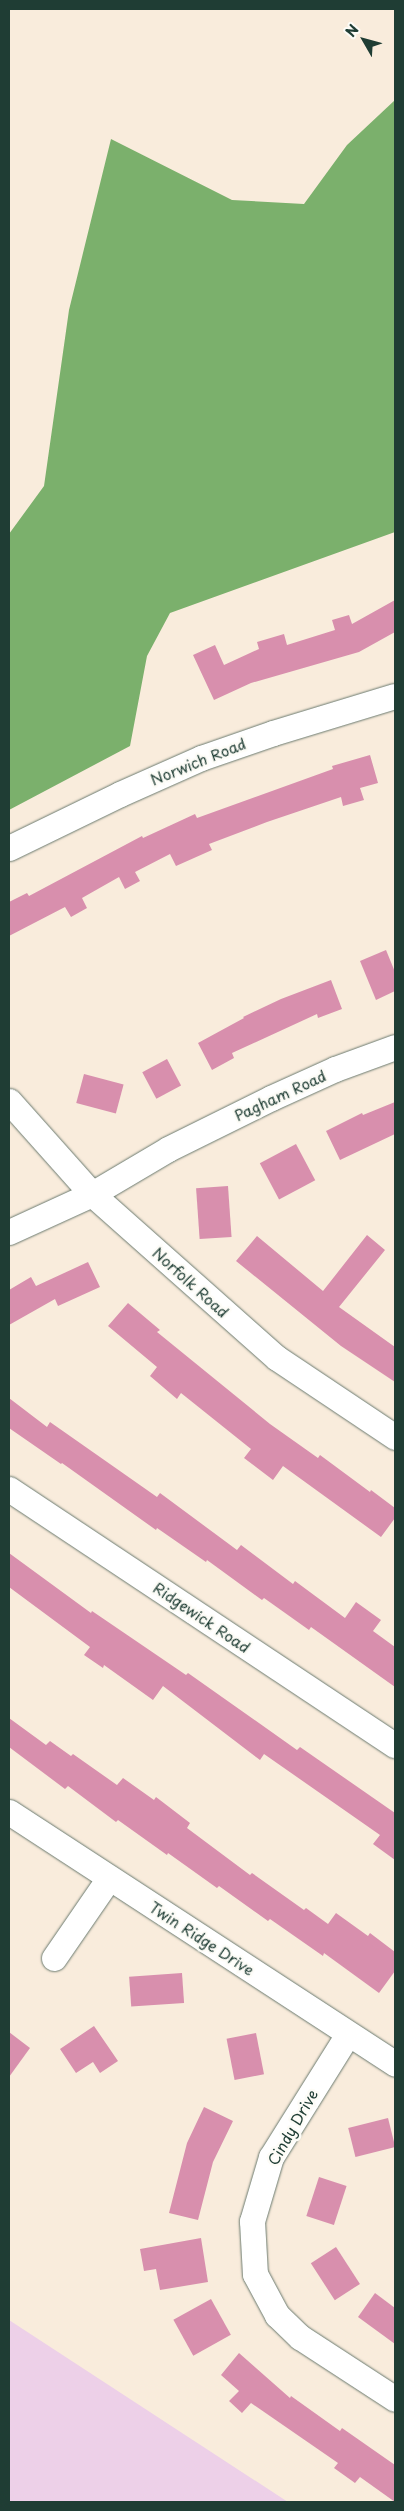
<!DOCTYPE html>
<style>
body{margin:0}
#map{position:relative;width:404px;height:2511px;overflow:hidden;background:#f9ecdc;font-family:"Playpen Sans",sans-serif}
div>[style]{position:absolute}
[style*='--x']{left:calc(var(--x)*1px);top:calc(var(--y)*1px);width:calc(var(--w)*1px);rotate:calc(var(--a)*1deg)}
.built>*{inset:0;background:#edd0e8}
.forest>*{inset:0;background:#7bb06c}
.building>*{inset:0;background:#d88fad;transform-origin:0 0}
.roads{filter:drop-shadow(0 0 1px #6b7a6f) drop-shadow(0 0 1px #6b7a6f)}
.minor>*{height:25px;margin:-12.5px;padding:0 12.5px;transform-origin:12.5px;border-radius:12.5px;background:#fff}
span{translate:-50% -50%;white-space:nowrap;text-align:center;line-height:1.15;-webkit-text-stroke:5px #fdfcf7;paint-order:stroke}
.street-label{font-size:15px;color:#1f3d34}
.frame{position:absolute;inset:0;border:10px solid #1f3d34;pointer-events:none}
.north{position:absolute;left:339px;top:15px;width:50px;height:50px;-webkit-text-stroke:4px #fdfcf7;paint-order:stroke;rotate:308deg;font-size:14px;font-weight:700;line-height:20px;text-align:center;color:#1f3d34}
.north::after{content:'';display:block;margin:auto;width:18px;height:22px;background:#1f3d34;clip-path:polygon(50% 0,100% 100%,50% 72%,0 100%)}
</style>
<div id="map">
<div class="built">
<div style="clip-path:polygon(9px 2320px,288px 2502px,9px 2502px)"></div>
</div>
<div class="forest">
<div style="clip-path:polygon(395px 100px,395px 532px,170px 613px,147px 656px,130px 746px,9px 810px,9px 534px,44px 486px,69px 310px,111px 139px,232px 200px,304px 204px,347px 145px)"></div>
</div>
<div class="building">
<div style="clip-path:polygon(395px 600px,395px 632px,359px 652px,251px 683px,214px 700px,193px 655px,215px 645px,224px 665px,259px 649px,257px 642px,284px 634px,287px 645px,335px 630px,332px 620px,349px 615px,352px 624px)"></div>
<div style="clip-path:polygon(370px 755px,378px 783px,360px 788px,364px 800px,343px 806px,341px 797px,267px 822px,209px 844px,212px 850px,176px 866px,170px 854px,135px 872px,140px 881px,125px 889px,119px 877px,82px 898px,87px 908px,71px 917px,65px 907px,9px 936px,9px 902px,27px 893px,29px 896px,142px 836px,143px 838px,195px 814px,197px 818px,333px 769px,332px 766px)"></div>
<div style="clip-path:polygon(386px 950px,395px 972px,395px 991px,376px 1000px,360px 961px)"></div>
<div style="clip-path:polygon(331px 980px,342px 1009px,318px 1018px,317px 1014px,232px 1053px,234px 1058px,212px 1070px,198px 1043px,244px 1018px,243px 1017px,281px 999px)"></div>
<div style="left:167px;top:1059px;width:30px;height:28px;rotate:62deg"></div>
<div style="left:84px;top:1074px;width:41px;height:30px;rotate:15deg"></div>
<div style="clip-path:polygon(395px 1102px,395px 1134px,340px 1160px,326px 1131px,362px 1113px,363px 1115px)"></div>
<div style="left:296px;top:1144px;width:41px;height:41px;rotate:62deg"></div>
<div style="left:228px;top:1186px;width:51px;height:32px;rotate:86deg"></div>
<div style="clip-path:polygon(367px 1235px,385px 1250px,339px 1307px,395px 1347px,395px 1382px,341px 1346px,236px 1261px,257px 1236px,323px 1291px)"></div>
<div style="clip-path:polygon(88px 1262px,100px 1287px,58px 1306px,55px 1299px,9px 1325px,9px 1290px,31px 1277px,36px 1286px)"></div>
<div style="clip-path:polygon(128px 1303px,160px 1330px,157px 1332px,270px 1424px,318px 1458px,320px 1455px,370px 1492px,371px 1490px,395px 1508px,395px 1518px,381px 1537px,283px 1466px,273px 1480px,244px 1458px,251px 1449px,181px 1393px,177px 1399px,150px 1376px,157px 1367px,108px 1326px)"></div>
<div style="clip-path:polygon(9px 1398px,47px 1427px,50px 1422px,157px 1497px,160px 1493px,237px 1550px,241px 1545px,293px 1584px,295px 1581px,345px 1618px,356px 1602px,381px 1620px,373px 1631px,395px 1647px,395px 1687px,311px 1627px,309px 1630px,264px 1598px,262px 1600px,207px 1560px,206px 1562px,157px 1528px,156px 1530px,62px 1463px,61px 1464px,9px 1428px)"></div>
<div style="clip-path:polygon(9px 1553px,91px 1613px,92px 1611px,186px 1675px,188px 1673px,297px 1750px,300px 1747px,395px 1813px,395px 1860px,373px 1844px,380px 1835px,264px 1754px,260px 1760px,163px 1686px,153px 1700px,104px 1665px,103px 1668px,84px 1655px,90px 1647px,9px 1587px)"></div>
<div style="clip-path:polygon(9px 1718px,46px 1745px,50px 1741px,71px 1756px,73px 1754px,117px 1785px,123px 1778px,154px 1800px,156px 1797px,190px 1823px,187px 1828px,250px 1875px,252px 1873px,304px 1910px,306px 1908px,328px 1924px,336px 1913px,368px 1936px,370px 1933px,395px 1952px,395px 1971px,379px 1993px,324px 1953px,323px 1956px,270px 1919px,268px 1921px,219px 1886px,217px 1888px,168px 1853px,167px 1855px,118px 1820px,116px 1822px,68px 1786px,65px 1789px,9px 1747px)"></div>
<div style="left:182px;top:1973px;width:30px;height:53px;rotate:86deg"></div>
<div style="clip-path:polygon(94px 2026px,118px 2061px,100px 2073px,93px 2062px,76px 2073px,60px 2049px)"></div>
<div style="clip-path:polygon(9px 2032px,30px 2048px,9px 2077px)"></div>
<div style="left:256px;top:2033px;width:42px;height:30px;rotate:79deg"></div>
<div style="clip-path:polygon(204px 2107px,233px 2121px,213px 2162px,198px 2220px,169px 2213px,187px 2143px)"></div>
<div style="left:388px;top:2118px;width:30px;height:41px;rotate:76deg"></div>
<div style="left:319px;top:2177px;width:29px;height:41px;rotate:18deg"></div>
<div style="clip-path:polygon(201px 2238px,208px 2282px,160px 2290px,156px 2269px,144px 2271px,140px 2249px)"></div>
<div style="left:336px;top:2247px;width:44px;height:30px;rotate:57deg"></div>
<div style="clip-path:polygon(375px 2293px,395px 2308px,395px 2344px,358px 2317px)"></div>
<div style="left:211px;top:2299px;width:41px;height:43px;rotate:61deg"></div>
<div style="clip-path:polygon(239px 2353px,290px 2398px,291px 2396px,340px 2431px,342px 2428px,395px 2465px,395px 2502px,360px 2477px,355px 2483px,334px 2468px,338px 2463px,251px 2403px,242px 2413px,229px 2401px,239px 2391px,221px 2375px)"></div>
</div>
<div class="roads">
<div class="minor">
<div style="--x:9;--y:848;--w:123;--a:-25.9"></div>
<div style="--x:120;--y:794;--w:89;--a:-24"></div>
<div style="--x:201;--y:758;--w:76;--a:-19.1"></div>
<div style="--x:273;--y:733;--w:127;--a:-16.9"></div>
<div style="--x:9;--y:1101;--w:125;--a:48.3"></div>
<div style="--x:92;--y:1194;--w:247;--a:41.6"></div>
<div style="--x:277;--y:1358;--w:142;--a:33.8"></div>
<div style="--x:9;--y:1232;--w:91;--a:-24.6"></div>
<div style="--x:92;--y:1194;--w:88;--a:-30.6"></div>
<div style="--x:168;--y:1149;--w:115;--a:-26.3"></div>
<div style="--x:271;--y:1098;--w:70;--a:-24.4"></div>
<div style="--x:335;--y:1069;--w:64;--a:-20.1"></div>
<div style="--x:9;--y:1489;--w:463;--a:33.6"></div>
<div style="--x:9;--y:1812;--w:461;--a:33.1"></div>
<div style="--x:54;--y:1958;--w:97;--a:-55.5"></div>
<div style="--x:348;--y:2034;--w:145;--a:122"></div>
<div style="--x:271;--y:2157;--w:67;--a:106.5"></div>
<div style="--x:252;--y:2221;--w:53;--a:86.8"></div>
<div style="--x:255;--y:2274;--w:47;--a:61.8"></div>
<div style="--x:277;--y:2315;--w:32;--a:44"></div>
<div style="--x:300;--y:2337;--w:113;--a:33.1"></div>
</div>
</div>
<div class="street-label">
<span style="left:198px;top:761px;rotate:-22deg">Norwich Road</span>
<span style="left:280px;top:1095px;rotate:-25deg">Pagham Road</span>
<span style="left:191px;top:1282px;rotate:42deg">Norfolk Road</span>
<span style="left:202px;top:1617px;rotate:34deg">Ridgewick Road</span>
<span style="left:202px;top:1938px;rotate:33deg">Twin Ridge Drive</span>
<span style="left:292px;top:2127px;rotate:-60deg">Cindy Drive</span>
</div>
<div class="frame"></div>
<div class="north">N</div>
</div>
